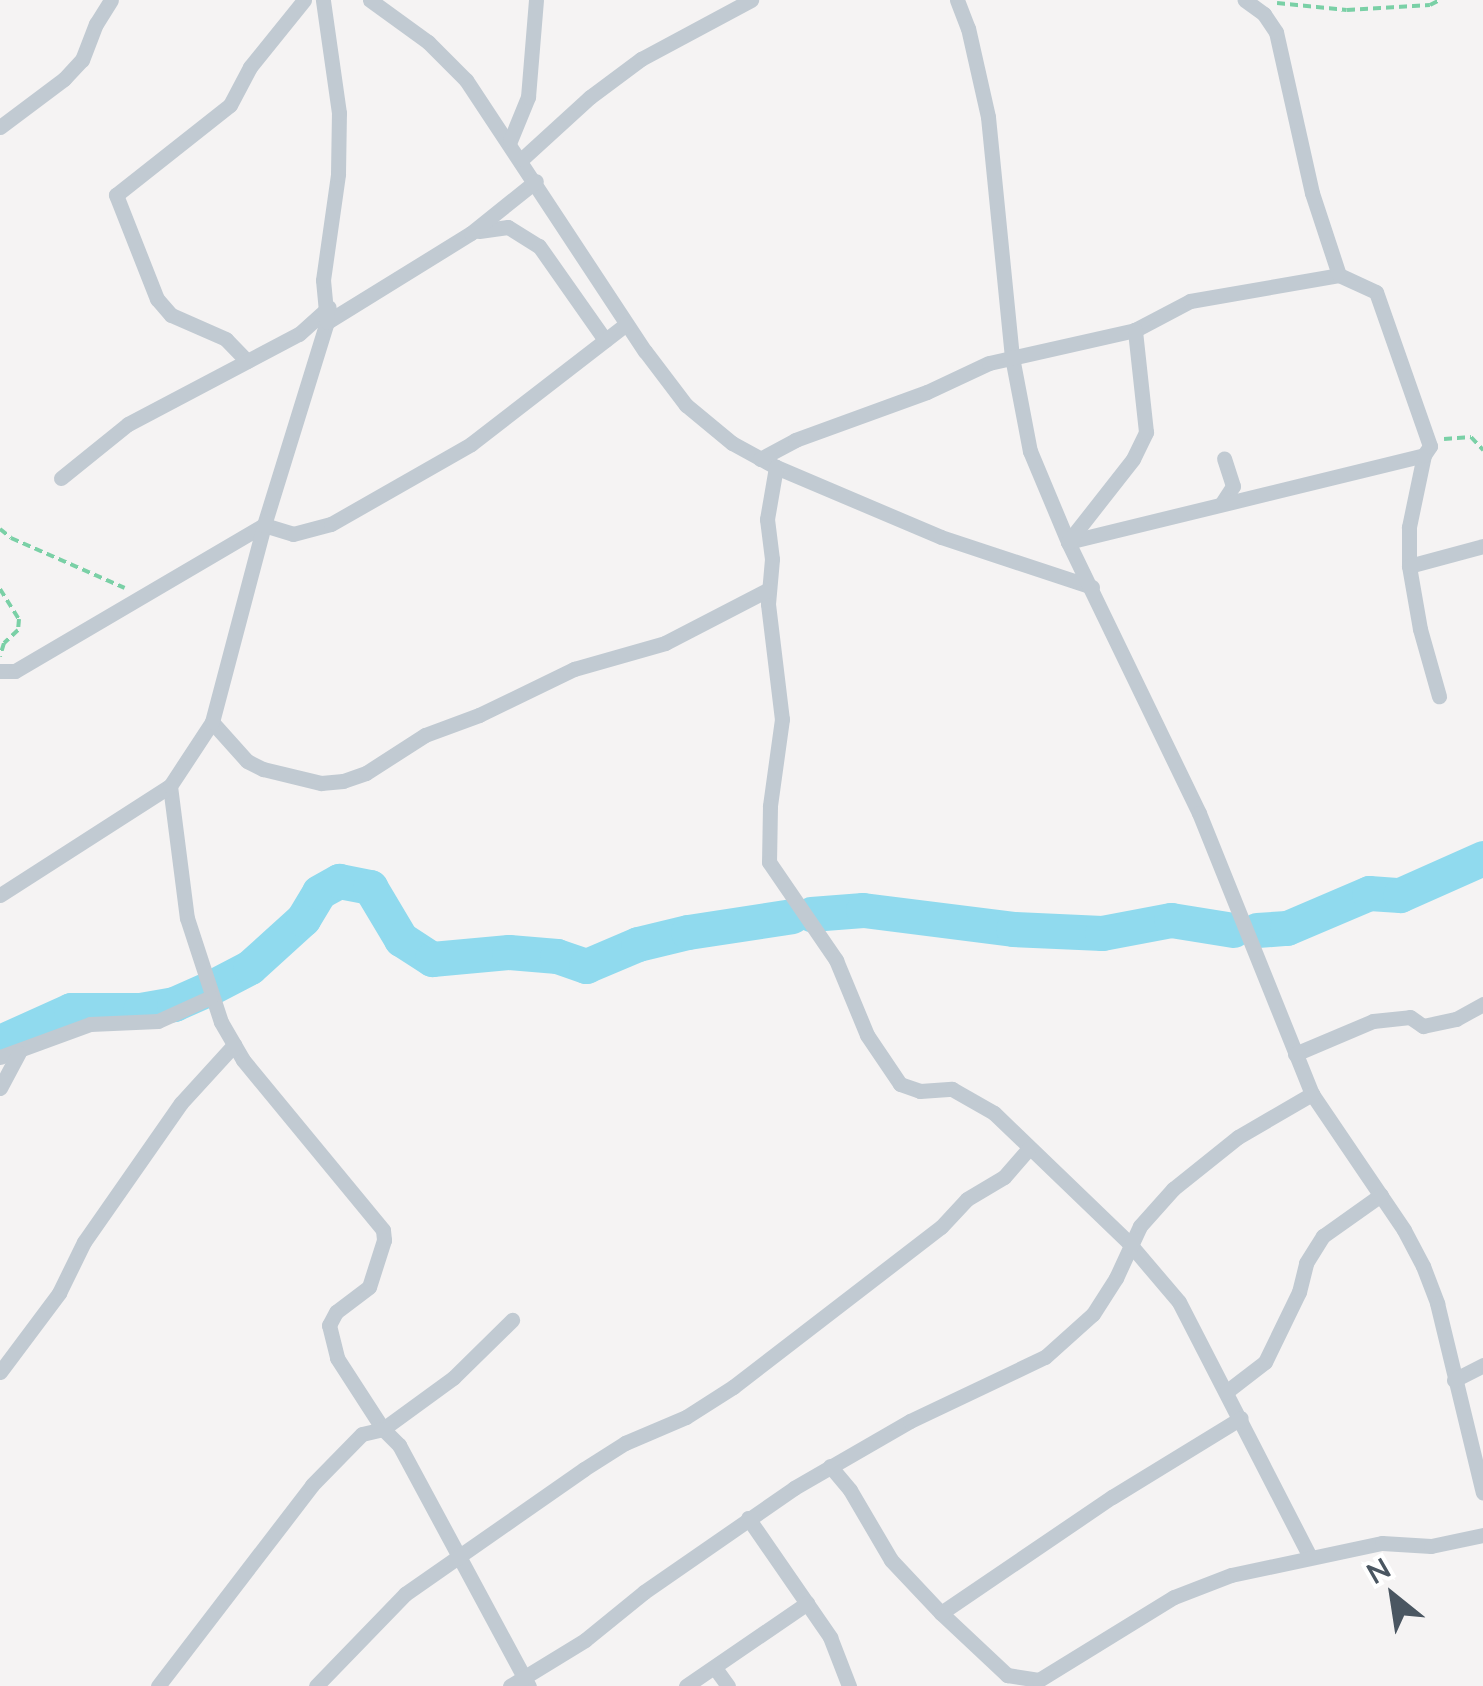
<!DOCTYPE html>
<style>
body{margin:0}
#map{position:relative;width:1483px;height:1686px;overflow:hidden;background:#f5f3f3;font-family:Lato,sans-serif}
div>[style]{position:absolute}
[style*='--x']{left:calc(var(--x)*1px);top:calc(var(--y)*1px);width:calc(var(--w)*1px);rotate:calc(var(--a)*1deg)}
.river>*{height:35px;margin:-17.5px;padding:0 17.5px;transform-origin:17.5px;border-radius:17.5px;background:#90daee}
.path>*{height:4px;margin-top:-2px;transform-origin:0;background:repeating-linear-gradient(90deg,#7ad0a6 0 8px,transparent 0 13px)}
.street>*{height:15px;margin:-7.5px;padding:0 7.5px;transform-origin:7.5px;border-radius:7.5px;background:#c1cad2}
span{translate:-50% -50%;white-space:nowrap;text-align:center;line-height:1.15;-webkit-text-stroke:8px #fff;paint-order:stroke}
.north{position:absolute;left:1343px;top:1546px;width:100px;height:100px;-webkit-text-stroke:8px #fff;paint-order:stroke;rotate:330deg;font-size:28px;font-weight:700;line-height:40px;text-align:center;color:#4a5661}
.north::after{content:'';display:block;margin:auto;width:35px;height:45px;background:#4a5661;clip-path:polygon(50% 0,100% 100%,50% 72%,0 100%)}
</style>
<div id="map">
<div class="river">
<div style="--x:811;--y:914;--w:52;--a:-4.4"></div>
<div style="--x:863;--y:910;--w:151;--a:7.2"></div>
<div style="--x:1013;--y:929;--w:89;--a:2.6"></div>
<div style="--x:1102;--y:933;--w:70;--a:-10.7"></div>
<div style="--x:1171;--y:920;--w:63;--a:9.2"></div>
<div style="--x:1257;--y:930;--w:30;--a:-4"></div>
<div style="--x:1287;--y:928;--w:89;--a:-23.1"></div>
<div style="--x:1369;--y:893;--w:31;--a:4"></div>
<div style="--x:1400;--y:895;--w:91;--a:-24"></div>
<div style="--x:0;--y:1042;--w:78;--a:-24.3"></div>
<div style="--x:71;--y:1010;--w:69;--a:0"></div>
<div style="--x:140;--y:1010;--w:35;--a:-10"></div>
<div style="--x:174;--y:1004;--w:37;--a:-24"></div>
<div style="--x:208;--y:989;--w:47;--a:-27.6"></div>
<div style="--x:250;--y:967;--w:72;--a:-42.2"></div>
<div style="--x:303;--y:919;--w:31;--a:-59"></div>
<div style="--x:319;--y:892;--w:23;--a:-29"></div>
<div style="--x:339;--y:881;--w:32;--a:11"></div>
<div style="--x:370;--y:887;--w:61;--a:59.2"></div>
<div style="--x:401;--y:939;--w:37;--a:33"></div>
<div style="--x:432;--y:959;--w:77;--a:-5.2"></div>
<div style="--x:509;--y:952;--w:48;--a:4.8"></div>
<div style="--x:557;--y:956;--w:31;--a:19"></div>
<div style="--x:586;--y:966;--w:56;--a:-22.9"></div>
<div style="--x:638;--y:944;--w:51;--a:-13.5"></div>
<div style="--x:688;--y:932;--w:105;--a:-8.7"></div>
</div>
<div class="path">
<div style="--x:1277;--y:3;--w:70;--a:5.7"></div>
<div style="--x:1347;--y:10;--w:83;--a:-3.4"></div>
<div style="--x:1430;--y:5;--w:11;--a:-27"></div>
<div style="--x:1444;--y:439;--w:27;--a:-4"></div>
<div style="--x:1471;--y:437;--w:18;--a:47"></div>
<div style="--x:0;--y:529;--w:14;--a:39"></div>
<div style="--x:11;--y:538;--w:124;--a:23.7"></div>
<div style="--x:0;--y:589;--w:36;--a:58"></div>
<div style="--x:19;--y:619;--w:11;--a:95"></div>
<div style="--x:18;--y:630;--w:19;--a:137"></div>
<div style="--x:4;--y:643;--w:14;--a:107"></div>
</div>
<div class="street">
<div style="--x:370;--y:0;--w:72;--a:35.9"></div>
<div style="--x:428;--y:42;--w:54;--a:45"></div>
<div style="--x:466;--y:80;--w:325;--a:56.6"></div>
<div style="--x:645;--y:351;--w:68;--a:52.8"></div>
<div style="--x:686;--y:405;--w:60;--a:39.6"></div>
<div style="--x:732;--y:443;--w:50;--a:28.6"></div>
<div style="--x:776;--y:467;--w:179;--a:23"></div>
<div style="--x:941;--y:537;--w:159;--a:18.3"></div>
<div style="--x:957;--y:0;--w:30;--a:69"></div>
<div style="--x:968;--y:28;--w:91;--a:77.3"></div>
<div style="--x:988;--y:117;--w:241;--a:84.3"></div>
<div style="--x:1012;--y:357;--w:96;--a:79.2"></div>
<div style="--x:1030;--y:451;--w:99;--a:67.3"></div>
<div style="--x:1068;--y:542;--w:301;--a:64.2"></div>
<div style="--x:1199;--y:813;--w:303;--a:68.1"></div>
<div style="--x:1312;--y:1094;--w:164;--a:55.9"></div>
<div style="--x:1404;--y:1230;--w:41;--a:62.2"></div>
<div style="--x:1423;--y:1266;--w:40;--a:69"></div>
<div style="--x:1437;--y:1303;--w:195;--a:76.4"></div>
<div style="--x:0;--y:127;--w:80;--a:-36.9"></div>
<div style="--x:64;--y:79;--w:26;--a:-47"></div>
<div style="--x:82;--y:60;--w:39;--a:-69"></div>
<div style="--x:96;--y:24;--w:28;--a:-58"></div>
<div style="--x:510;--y:141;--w:48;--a:-67.8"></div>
<div style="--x:528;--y:97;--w:97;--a:-85.3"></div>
<div style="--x:522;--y:159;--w:92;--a:-42.4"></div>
<div style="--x:590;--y:97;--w:64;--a:-36.7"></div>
<div style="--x:641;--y:59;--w:125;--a:-28.2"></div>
<div style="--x:479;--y:231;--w:29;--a:-8"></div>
<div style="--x:508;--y:227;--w:36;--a:32"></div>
<div style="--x:539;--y:246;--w:115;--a:54.9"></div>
<div style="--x:327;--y:322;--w:169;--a:-31.7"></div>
<div style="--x:471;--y:233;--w:83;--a:-38.7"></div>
<div style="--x:247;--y:361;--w:30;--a:-134"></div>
<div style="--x:226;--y:339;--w:60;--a:-156.4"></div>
<div style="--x:171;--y:315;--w:21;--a:-131"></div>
<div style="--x:157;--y:299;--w:112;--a:-111.5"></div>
<div style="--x:116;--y:195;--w:145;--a:-38.3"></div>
<div style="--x:230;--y:105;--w:43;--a:-62.2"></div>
<div style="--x:250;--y:67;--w:86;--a:-51.1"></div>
<div style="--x:1424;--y:455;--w:74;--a:101.8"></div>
<div style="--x:1409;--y:527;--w:39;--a:90"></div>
<div style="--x:1409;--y:566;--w:64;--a:80.1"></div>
<div style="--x:1420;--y:629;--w:70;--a:74.2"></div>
<div style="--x:760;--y:459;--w:40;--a:-28"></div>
<div style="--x:795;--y:440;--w:140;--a:-20"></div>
<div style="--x:927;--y:392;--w:68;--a:-25.1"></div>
<div style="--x:989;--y:363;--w:150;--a:-12.7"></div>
<div style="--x:1135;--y:330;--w:62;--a:-27.8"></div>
<div style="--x:1190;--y:301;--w:151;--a:-9.9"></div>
<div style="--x:776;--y:467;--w:53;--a:99.8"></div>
<div style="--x:767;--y:519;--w:40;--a:82.9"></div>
<div style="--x:772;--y:559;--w:45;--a:95.1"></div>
<div style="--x:768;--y:604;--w:116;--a:83.1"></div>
<div style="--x:782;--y:719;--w:88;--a:97.9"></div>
<div style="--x:770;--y:806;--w:56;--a:91"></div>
<div style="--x:769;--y:862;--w:119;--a:55.6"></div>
<div style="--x:836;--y:960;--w:81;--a:67.5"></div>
<div style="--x:867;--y:1035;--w:59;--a:56"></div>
<div style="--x:900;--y:1084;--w:21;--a:19"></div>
<div style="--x:920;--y:1091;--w:32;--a:-4"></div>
<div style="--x:952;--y:1089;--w:48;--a:29.7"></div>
<div style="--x:994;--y:1113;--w:187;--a:43.9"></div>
<div style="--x:1129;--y:1243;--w:77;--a:49.7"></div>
<div style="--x:1179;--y:1302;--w:284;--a:62.8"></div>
<div style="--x:61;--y:478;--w:86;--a:-38.9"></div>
<div style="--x:128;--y:424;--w:193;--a:-27.8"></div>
<div style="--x:299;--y:334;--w:40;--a:-42"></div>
<div style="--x:1222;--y:503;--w:20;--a:-57"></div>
<div style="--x:1233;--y:486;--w:29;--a:-108"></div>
<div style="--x:1068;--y:542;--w:366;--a:-13.7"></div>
<div style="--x:1424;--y:455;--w:11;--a:-56"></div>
<div style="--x:1430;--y:446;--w:163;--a:-109.3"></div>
<div style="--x:1376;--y:292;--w:41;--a:-155.3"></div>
<div style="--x:1339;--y:275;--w:86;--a:-108.2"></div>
<div style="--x:1312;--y:193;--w:165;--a:-102.6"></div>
<div style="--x:1276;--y:32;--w:22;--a:-124"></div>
<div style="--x:1264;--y:14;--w:24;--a:-144"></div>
<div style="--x:1068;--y:542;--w:105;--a:-51.9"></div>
<div style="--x:1133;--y:459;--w:30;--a:-64"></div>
<div style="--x:1146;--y:432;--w:103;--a:-96.2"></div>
<div style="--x:1409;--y:566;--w:77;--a:-15.1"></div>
<div style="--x:0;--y:671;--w:15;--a:0"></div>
<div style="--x:15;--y:671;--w:289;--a:-30.4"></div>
<div style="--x:264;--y:525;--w:30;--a:17"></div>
<div style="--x:293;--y:534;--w:39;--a:-15"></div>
<div style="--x:331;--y:524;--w:161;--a:-29.7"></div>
<div style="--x:471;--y:444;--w:196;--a:-37.7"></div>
<div style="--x:212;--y:722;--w:52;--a:48.1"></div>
<div style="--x:247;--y:761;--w:18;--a:27"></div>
<div style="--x:263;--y:769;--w:60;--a:13.6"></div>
<div style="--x:321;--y:783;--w:22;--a:-5"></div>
<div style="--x:343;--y:781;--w:24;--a:-19"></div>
<div style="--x:366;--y:773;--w:70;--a:-32.8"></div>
<div style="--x:425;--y:735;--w:58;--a:-20.3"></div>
<div style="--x:479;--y:715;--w:106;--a:-25.8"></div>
<div style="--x:574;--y:669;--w:95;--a:-15.9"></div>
<div style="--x:665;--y:643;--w:117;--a:-27.4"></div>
<div style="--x:170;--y:786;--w:133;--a:82.7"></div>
<div style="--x:187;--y:918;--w:109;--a:71.9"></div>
<div style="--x:221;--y:1022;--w:44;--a:59.9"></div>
<div style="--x:243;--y:1060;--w:220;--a:50.5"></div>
<div style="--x:383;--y:1230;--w:10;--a:84"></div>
<div style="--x:384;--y:1240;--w:49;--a:107.7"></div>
<div style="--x:369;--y:1287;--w:41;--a:142.9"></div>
<div style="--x:336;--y:1312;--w:15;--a:118"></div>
<div style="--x:329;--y:1325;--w:34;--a:76"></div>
<div style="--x:337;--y:1358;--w:85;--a:57.1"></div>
<div style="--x:383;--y:1429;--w:87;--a:-36.1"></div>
<div style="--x:453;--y:1378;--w:83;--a:-44.5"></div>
<div style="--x:0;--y:895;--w:202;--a:-32.7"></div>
<div style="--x:170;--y:786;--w:77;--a:-56.7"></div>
<div style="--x:212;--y:722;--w:204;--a:-75.2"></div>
<div style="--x:264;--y:525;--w:213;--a:-72.8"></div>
<div style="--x:327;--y:322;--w:42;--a:-95.4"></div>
<div style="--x:323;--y:280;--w:107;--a:-81.9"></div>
<div style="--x:338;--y:174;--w:61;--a:-89.1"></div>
<div style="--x:339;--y:113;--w:114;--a:-98.1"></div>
<div style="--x:1295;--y:1054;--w:85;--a:-22.9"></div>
<div style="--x:1373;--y:1021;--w:37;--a:-6"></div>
<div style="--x:1410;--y:1017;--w:16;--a:35"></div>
<div style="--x:1423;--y:1026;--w:34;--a:-12"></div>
<div style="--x:1456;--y:1019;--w:31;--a:-29"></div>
<div style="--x:0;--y:1057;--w:96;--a:-20.1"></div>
<div style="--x:90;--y:1024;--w:68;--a:-2.5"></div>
<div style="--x:158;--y:1021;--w:58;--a:-24.4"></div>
<div style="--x:0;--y:1088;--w:40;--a:-62"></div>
<div style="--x:0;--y:1372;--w:99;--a:-53.2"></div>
<div style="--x:59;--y:1293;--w:57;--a:-63.9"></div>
<div style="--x:84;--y:1242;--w:169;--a:-55.1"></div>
<div style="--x:181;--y:1103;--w:79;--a:-47.6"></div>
<div style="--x:1454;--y:1380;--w:33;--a:-27"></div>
<div style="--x:1226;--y:1392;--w:49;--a:-37.6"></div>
<div style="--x:1265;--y:1362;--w:78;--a:-64.1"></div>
<div style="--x:1299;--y:1292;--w:30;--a:-76"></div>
<div style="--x:1306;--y:1263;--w:32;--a:-58"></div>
<div style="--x:1323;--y:1236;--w:71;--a:-35.3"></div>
<div style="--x:830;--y:1466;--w:31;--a:50"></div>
<div style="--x:850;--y:1490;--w:81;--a:59.6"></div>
<div style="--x:891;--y:1560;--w:73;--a:46.7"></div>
<div style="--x:941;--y:1613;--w:91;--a:43.2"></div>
<div style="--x:1007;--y:1675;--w:32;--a:9"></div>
<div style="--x:1039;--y:1680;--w:158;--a:-31.6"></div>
<div style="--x:1174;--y:1597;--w:61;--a:-21.1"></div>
<div style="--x:1231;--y:1575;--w:154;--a:-12"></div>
<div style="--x:1382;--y:1543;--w:49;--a:3.5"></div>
<div style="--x:1431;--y:1546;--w:53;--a:-11.9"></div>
<div style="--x:748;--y:1518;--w:145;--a:55.4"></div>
<div style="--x:830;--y:1637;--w:53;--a:68.8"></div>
<div style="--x:941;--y:1613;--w:207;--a:-34.2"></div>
<div style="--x:1112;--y:1497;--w:151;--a:-31.5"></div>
<div style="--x:715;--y:1668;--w:22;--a:54"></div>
<div style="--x:158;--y:1686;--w:253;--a:-52.5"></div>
<div style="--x:312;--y:1485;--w:71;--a:-45.6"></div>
<div style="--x:362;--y:1434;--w:22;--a:-13"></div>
<div style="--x:383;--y:1429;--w:23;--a:45"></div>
<div style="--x:399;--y:1445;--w:274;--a:61.7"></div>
<div style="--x:316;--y:1686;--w:128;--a:-45.9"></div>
<div style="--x:405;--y:1594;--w:218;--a:-34.9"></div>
<div style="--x:584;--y:1469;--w:49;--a:-32.4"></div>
<div style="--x:625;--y:1443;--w:66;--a:-23.1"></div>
<div style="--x:686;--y:1417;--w:56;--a:-32.6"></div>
<div style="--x:733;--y:1387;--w:262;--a:-37.6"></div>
<div style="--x:941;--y:1227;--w:38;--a:-47"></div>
<div style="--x:967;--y:1199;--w:43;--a:-30.7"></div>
<div style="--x:1004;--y:1177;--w:37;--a:-49"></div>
<div style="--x:510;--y:1686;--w:88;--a:-31.5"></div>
<div style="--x:585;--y:1640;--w:76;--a:-39.1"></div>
<div style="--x:644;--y:1592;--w:183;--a:-34.7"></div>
<div style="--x:794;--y:1488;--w:134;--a:-30"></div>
<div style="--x:910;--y:1421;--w:149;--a:-25.4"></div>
<div style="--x:1045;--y:1357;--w:64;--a:-41.9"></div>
<div style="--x:1093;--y:1314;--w:43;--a:-57.4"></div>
<div style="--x:1116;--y:1278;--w:57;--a:-65.2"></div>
<div style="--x:1140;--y:1226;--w:50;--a:-48.3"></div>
<div style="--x:1173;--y:1189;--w:83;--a:-38.7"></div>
<div style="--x:1238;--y:1137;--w:86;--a:-30.2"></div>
<div style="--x:686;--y:1686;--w:147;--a:-34.4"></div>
</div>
<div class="north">N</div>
</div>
